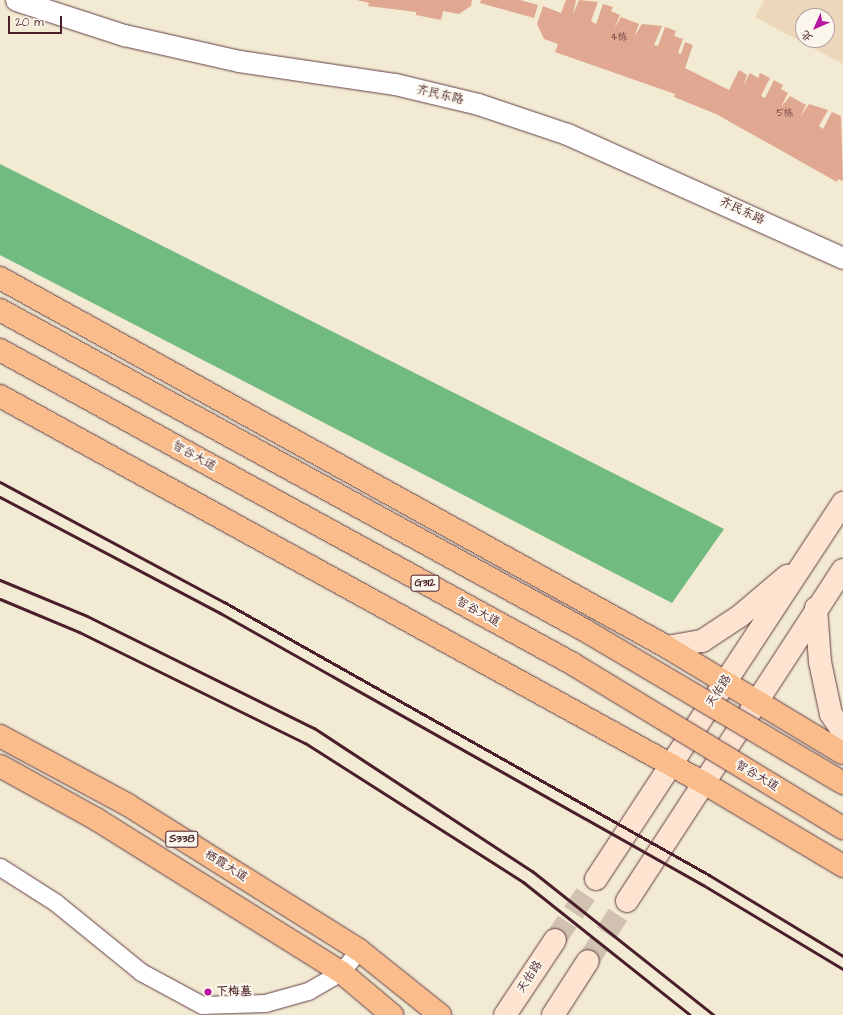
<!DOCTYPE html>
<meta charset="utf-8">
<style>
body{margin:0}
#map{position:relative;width:843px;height:1015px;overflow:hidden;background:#f2ead2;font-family:"Architects Daughter","LXGW WenKai TC",sans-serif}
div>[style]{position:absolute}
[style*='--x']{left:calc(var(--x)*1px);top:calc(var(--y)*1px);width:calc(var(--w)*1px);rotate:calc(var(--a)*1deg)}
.built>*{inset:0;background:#ecd7ba}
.forest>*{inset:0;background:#71ba80}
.building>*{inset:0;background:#e0a890}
.secondary-tunnel>*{height:22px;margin-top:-11px;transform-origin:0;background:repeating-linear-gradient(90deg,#d0c1b1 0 22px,transparent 0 33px)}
.roads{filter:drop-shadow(0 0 1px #633d44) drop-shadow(0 0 1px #633d44)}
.minor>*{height:17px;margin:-8.5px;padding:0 8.5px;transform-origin:8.5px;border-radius:8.5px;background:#fff}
.tertiary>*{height:21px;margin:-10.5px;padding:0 10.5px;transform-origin:10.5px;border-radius:10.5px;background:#fff}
.secondary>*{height:22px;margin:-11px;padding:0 11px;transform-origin:11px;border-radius:11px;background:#fde4d1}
.primary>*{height:22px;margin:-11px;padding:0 11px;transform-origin:11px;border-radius:11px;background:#fabc8b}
.trunk>*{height:22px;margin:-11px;padding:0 11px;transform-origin:11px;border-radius:11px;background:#fabc8b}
.rail>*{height:3px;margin:-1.5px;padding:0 1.5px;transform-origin:1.5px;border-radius:1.5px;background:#4a1f2b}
.bridges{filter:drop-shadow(0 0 1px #633d44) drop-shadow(0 0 1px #633d44)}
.trunk-bridge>*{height:22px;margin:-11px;padding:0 11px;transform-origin:11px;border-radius:11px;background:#fabc8b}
.dots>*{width:11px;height:11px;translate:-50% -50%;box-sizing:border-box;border:2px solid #fbf7ec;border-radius:50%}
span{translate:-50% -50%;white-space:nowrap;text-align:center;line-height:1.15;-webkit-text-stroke:4px #fbf7ec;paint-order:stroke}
.number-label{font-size:10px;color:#704144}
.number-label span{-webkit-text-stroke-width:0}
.shield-label span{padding:1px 3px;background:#fbf7ec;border:1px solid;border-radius:3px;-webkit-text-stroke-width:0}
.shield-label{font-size:11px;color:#4a1f2b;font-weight:700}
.street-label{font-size:12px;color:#4a1f2b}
.poi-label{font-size:12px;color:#4a1f2b;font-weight:700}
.left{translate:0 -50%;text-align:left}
.north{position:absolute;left:795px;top:8px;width:40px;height:40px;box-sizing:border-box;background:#fbf7ec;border:1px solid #b4a19f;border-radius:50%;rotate:225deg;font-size:11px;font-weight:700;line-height:16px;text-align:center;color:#4a1f2b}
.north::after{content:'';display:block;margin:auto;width:14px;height:18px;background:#b5179e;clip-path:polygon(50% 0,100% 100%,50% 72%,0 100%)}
.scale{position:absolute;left:8px;top:16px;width:54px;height:18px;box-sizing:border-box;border:2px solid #4a1f2b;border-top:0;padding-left:5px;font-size:12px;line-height:14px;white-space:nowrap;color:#4a1f2b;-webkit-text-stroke:3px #fbf7ec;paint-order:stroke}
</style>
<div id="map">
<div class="built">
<div style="clip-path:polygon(evenodd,764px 0,843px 0,843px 64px,755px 17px,764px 0,803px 16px,827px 16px,827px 40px,803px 40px,803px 16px)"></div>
</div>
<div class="forest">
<div style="clip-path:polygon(0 164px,724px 529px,672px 603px,0 255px)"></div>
</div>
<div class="building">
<div style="clip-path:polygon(357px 0,472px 0,471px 6px,459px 14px,443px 11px,441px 20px,416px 15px,416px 12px,368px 6px,369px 3px)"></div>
<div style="clip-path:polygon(481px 0,520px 0,538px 5px,534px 18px,480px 3px)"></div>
<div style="clip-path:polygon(566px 0,576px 0,573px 14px,579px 0,598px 2px,591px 21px,596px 24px,603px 4px,613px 7px,611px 11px,620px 15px,614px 29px,621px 17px,639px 24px,634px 37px,642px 24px,662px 26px,654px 45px,658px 46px,665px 27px,676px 31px,674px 36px,683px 39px,678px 53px,681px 54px,685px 42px,693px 45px,685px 68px,729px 90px,739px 70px,747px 75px,743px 86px,750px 73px,758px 78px,760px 73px,770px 78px,761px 96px,765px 98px,774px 80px,783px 85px,781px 89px,788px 93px,781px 107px,790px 96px,806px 105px,800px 117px,809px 104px,828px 110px,819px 126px,823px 129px,832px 112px,841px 116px,843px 181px,838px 179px,837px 182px,716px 114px,674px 97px,675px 94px,555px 52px,558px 44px,544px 39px,537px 24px,543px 6px,561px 13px)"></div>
</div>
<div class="secondary-tunnel">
<div style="--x:555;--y:940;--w:73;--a:-56.1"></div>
<div style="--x:588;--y:961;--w:72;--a:-57"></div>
</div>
<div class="roads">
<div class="minor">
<div style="--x:0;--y:867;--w:65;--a:32.5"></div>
<div style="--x:55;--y:902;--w:111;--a:39.1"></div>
<div style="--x:141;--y:972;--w:69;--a:28.4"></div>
<div style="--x:202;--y:1005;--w:63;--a:-1.8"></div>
<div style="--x:265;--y:1003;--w:45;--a:-15.6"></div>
<div style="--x:308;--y:991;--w:38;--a:-30"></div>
<div style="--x:341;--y:972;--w:28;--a:-51"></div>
</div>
<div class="tertiary">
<div style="--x:16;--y:0;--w:114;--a:18"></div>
<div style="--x:124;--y:35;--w:118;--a:12.7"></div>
<div style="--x:239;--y:61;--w:158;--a:8.4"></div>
<div style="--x:395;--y:84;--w:85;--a:13.5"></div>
<div style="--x:478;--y:104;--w:94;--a:18.6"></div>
<div style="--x:567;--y:134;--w:303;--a:24.2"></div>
</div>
<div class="secondary">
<div style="--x:816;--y:608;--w:54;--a:85.8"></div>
<div style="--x:820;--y:662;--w:53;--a:78.1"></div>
<div style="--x:831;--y:714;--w:22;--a:56"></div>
<div style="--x:667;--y:647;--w:36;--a:-10"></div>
<div style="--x:702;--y:641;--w:45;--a:-33.3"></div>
<div style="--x:740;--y:616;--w:62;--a:-40.4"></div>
<div style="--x:596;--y:879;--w:450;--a:-56.7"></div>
<div style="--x:627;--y:901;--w:395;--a:-56.9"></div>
<div style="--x:505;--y:1015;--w:90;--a:-56.3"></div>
<div style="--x:553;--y:1015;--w:64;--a:-57.1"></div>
</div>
<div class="primary">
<div style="--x:0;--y:278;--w:762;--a:28.95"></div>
<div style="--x:667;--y:647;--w:205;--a:31.1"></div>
<div style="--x:0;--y:736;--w:145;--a:28.3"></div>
<div style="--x:128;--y:805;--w:273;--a:32.1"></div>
<div style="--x:359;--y:950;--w:104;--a:38.7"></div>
<div style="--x:0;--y:766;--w:110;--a:28.9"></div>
<div style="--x:96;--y:819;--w:289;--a:32"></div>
<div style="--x:341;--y:972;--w:67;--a:40.1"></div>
</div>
<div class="trunk">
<div style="--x:0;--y:396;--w:803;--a:28.8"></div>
<div style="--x:704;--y:783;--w:162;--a:30.8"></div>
</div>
</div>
<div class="rail">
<div style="--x:0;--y:482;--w:254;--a:28.2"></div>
<div style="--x:224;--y:602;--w:557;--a:29.37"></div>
<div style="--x:709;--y:875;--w:157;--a:31.2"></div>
<div style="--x:0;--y:497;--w:249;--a:27.8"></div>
<div style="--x:220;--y:613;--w:554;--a:29.39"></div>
<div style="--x:703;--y:885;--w:163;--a:31"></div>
<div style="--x:0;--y:580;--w:94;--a:22.5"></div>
<div style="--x:87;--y:616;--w:253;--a:26.3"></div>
<div style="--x:314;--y:728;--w:261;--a:33.3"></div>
<div style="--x:532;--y:871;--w:232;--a:38.4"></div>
<div style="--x:0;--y:599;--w:86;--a:22.7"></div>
<div style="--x:79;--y:632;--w:252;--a:26.2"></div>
<div style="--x:305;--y:743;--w:259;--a:32.5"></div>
<div style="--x:523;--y:882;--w:213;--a:38.5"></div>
</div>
<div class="bridges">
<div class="trunk-bridge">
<div style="--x:0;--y:310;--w:668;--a:28.71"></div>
<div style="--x:586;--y:631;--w:299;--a:30.6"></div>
<div style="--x:0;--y:350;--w:653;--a:28.72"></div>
<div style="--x:573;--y:664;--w:316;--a:31.3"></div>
</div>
</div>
<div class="dots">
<div style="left:208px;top:992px;background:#b5179e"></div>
</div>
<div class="number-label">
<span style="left:619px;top:38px">4栋</span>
<span style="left:785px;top:114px">5栋</span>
</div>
<div class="shield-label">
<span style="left:425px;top:583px">G312</span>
<span style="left:182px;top:839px">S338</span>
</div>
<div class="street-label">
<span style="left:440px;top:95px;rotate:13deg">齐民东路</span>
<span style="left:742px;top:211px;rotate:25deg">齐民东路</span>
<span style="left:194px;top:456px;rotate:29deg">智谷大道</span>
<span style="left:478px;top:612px;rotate:29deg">智谷大道</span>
<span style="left:719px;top:691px;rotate:-57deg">天佑路</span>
<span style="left:757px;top:776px;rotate:31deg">智谷大道</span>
<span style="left:226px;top:866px;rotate:32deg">栖霞大道</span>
<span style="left:530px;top:977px;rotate:-57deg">天佑路</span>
</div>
<div class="poi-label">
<span class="left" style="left:216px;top:992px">下梅墓</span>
</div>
<div class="north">北</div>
<div class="scale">20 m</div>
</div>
